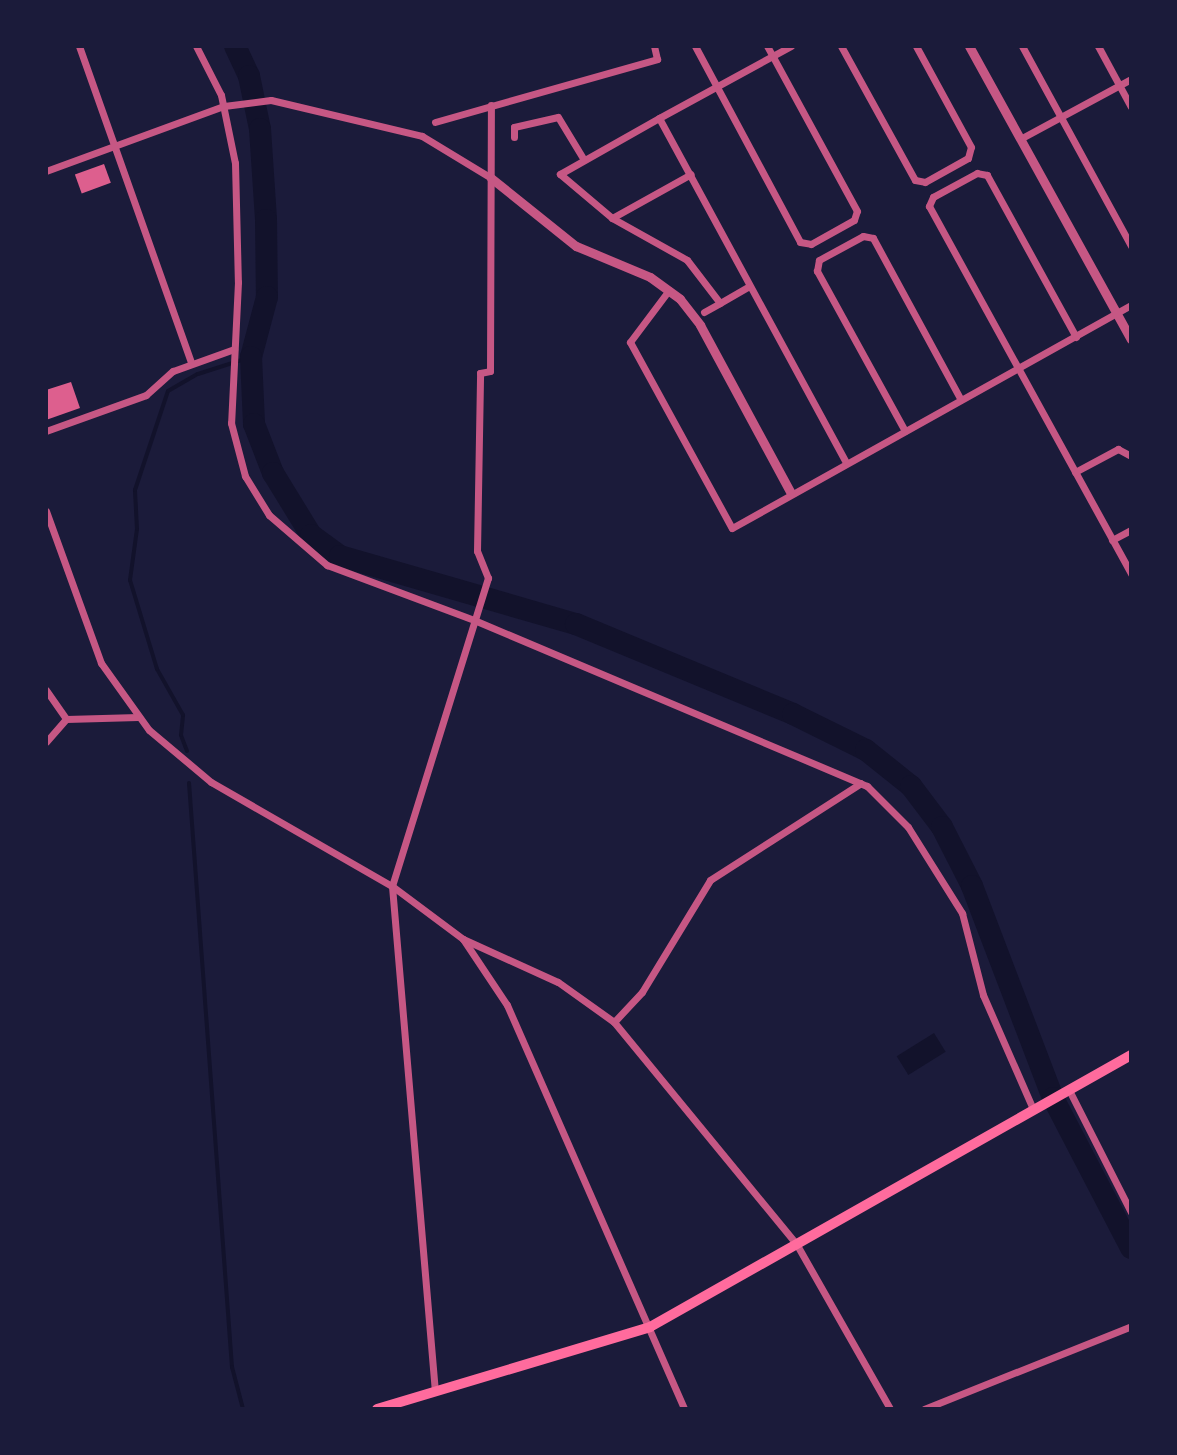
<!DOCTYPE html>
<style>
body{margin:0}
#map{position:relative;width:1177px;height:1455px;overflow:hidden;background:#1b1b3a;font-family:"Titillium Web",sans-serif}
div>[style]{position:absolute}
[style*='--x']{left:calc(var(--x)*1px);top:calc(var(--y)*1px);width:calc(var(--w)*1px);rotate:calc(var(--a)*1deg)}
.water>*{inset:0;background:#12122b;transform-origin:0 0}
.stream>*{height:4px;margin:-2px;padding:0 2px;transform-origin:2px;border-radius:2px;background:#12122b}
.river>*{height:22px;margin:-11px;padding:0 11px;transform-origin:11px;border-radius:11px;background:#12122b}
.building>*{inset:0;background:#dd5f8e;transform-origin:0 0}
.minor>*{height:7px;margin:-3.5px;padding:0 3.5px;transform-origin:3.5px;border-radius:3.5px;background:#c65784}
.tertiary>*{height:9px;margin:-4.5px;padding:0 4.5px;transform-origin:4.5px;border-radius:4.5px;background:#c65784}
.secondary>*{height:10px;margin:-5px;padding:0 5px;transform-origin:5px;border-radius:5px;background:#ff6b9d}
span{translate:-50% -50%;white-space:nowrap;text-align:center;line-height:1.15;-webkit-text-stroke:8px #1b1b3a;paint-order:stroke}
.frame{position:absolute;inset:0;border:48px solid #1b1b3a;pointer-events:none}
</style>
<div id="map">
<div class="water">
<div style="left:934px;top:1033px;width:22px;height:44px;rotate:58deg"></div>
</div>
<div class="stream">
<div style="--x:187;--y:751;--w:17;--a:-111"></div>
<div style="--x:181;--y:735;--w:20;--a:-84"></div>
<div style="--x:183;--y:715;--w:53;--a:-119.5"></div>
<div style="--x:157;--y:669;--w:93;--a:-106.9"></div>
<div style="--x:130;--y:580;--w:51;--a:-82.2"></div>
<div style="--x:137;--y:529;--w:39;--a:-93"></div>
<div style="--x:135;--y:490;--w:104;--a:-71.6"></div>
<div style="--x:168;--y:391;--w:34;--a:-30"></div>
<div style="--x:198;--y:374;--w:56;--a:-17.8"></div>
<div style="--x:189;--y:783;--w:586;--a:85.79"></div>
<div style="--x:232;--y:1367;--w:43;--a:75.3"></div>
</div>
<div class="river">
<div style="--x:235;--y:46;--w:33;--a:65"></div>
<div style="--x:249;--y:76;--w:54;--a:78.3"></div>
<div style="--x:260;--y:129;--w:91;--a:86.2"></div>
<div style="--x:266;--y:220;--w:77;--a:89.3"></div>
<div style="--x:267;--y:297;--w:62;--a:104.9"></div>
<div style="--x:251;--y:357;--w:67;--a:87.4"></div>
<div style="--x:254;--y:424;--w:53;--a:68.8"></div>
<div style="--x:273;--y:473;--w:73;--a:58.5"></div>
<div style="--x:311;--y:535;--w:36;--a:36"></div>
<div style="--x:340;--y:556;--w:246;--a:16.1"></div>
<div style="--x:576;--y:624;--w:235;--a:22.5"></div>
<div style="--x:793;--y:714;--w:81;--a:26.3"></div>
<div style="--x:866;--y:750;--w:58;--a:38.7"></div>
<div style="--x:911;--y:786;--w:51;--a:52.9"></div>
<div style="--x:942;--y:827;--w:66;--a:63"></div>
<div style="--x:972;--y:886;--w:227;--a:69.1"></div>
<div style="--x:1053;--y:1098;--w:169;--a:62.5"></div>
</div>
<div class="building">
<div style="left:104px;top:164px;width:20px;height:31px;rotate:70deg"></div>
<div style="clip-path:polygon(71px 382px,80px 408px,46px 420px,46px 390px)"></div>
</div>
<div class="minor">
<div style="--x:79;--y:46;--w:335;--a:70.5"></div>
<div style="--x:196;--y:46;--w:55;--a:63"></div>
<div style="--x:221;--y:95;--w:69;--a:78.4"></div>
<div style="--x:235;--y:163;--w:119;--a:88.6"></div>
<div style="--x:238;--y:282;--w:141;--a:92.8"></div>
<div style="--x:231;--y:423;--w:55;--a:75.2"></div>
<div style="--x:245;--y:476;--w:46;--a:58.4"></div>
<div style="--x:269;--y:515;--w:77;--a:40.8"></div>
<div style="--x:327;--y:565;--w:157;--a:20.5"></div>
<div style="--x:474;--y:620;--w:427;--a:22.9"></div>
<div style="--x:867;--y:786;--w:58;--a:45"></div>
<div style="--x:908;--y:827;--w:102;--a:57.9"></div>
<div style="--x:962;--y:913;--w:85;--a:75.6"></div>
<div style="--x:983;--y:995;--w:124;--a:66.3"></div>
<div style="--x:695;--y:46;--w:222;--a:61.8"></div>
<div style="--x:800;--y:242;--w:11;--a:10"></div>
<div style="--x:811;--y:244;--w:49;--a:-29.2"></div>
<div style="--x:854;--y:220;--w:9;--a:-72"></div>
<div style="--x:857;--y:211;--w:188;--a:-118.6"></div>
<div style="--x:791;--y:46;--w:150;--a:151.4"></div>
<div style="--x:659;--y:118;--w:392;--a:61.5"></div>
<div style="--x:841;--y:46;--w:153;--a:61.1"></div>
<div style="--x:915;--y:180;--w:10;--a:11"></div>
<div style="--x:925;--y:182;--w:49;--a:-29.2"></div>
<div style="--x:968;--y:158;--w:11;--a:-75"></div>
<div style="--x:971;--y:147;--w:115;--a:-118.6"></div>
<div style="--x:1022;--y:46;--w:228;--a:61.4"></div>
<div style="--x:1098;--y:46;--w:69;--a:61.6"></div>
<div style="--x:659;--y:118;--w:114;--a:150.5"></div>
<div style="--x:560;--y:174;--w:68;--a:40.2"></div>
<div style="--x:612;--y:218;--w:90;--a:-29.1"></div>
<div style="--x:435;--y:122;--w:231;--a:-15.8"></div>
<div style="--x:657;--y:59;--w:13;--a:-103"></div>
<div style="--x:514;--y:137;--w:10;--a:-90"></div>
<div style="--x:514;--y:127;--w:45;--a:-12.8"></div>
<div style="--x:558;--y:117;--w:50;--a:58.8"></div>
<div style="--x:1020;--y:139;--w:126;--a:-28.4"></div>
<div style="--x:46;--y:171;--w:189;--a:-20.1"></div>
<div style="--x:224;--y:106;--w:47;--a:-7.3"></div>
<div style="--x:271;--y:100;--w:155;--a:13.4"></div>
<div style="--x:422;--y:136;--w:81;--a:31.3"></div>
<div style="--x:612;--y:218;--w:86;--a:29.2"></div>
<div style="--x:687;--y:260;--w:54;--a:52.5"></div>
<div style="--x:720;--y:303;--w:34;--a:-30"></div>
<div style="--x:669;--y:290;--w:65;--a:126.9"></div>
<div style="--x:630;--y:342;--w:212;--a:61.3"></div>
<div style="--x:732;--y:528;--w:457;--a:-29.2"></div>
<div style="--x:704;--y:312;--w:18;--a:-29"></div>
<div style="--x:1076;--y:337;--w:185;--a:-118.8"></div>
<div style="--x:987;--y:175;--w:10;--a:-169"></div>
<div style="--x:977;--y:173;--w:50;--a:151.4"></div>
<div style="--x:933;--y:197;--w:10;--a:114"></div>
<div style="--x:929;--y:206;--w:420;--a:61.2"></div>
<div style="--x:46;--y:431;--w:106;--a:-19.8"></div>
<div style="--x:146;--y:395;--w:36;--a:-42"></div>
<div style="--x:173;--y:371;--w:65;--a:-19.8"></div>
<div style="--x:905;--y:431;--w:183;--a:-118.8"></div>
<div style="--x:817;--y:271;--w:11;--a:-80"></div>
<div style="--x:819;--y:260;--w:50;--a:-28.6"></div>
<div style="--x:863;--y:236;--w:10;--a:11"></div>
<div style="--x:873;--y:238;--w:184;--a:61.5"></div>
<div style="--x:1075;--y:472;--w:49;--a:-28.1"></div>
<div style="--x:1118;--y:449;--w:15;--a:28"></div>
<div style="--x:46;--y:511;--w:162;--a:70.1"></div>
<div style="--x:101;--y:663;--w:82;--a:54.4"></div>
<div style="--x:149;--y:730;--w:81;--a:40"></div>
<div style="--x:211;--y:782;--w:209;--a:29.9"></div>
<div style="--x:392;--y:886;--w:89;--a:36.7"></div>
<div style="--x:463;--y:939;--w:79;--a:56.3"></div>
<div style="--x:507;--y:1005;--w:441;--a:66.3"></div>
<div style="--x:1112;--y:540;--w:21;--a:-28"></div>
<div style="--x:46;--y:690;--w:35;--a:55"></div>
<div style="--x:66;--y:719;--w:72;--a:-1.6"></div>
<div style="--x:46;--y:742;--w:30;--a:-49"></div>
<div style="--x:463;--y:939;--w:104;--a:24.4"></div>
<div style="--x:558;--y:982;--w:69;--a:35.5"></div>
<div style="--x:614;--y:1022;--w:288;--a:50.6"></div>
<div style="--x:797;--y:1245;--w:189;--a:60.4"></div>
<div style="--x:614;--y:1022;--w:41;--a:-47"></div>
<div style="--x:642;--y:992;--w:131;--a:-58.7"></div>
<div style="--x:710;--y:880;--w:179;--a:-32.7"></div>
<div style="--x:1069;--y:1090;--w:137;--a:63.1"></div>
<div style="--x:435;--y:1392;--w:508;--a:-94.86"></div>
<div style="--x:392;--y:886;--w:323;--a:-72.7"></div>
<div style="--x:488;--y:578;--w:29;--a:-112"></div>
<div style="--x:477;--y:551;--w:178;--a:-89"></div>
<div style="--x:480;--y:373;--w:10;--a:-11"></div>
<div style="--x:490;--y:371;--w:266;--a:-89.8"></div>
<div style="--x:924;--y:1409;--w:223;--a:-21.8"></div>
</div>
<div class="tertiary">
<div style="--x:969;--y:46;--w:335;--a:61.1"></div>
<div style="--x:491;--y:178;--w:109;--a:38.7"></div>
<div style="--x:576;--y:246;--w:80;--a:22.7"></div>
<div style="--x:650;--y:277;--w:37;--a:36"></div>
<div style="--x:680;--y:299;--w:33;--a:52"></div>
<div style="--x:700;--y:325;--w:191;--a:61.6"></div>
</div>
<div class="secondary">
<div style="--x:377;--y:1409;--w:285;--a:-16.7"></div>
<div style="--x:650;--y:1327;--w:553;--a:-29.49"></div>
</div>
<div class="frame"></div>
</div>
